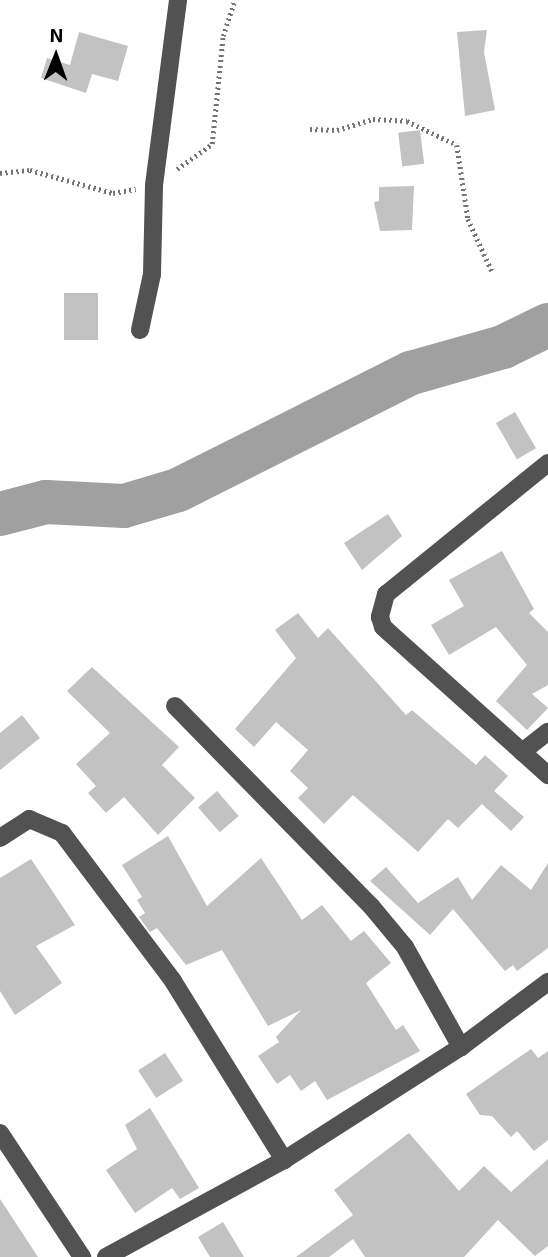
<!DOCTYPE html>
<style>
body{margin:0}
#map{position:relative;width:548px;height:1257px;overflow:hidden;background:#fff;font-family:"Exo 2",sans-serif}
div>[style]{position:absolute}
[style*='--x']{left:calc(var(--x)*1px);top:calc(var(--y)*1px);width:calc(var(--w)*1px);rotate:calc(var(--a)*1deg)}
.river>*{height:44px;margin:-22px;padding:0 22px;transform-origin:22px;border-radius:22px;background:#a0a0a0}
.building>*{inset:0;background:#c2c2c2;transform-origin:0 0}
.path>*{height:4.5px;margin-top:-2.25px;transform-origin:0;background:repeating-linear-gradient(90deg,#747474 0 2px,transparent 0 5.5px)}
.minor>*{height:18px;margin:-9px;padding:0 9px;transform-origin:9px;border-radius:9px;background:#525252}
span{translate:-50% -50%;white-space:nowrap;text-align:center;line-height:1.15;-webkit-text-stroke:7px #fff;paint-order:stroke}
.north{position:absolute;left:21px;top:21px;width:70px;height:70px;-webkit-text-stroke:5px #fff;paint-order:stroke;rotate:1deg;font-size:19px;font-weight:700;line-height:28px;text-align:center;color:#000}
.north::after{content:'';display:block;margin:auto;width:24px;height:32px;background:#000;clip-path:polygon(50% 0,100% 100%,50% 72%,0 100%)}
</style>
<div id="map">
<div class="river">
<div style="--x:0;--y:514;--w:48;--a:-14.6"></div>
<div style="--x:46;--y:502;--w:78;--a:2.9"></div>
<div style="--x:124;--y:506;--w:56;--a:-16.5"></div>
<div style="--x:178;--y:490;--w:261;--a:-26.7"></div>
<div style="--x:411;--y:373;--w:96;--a:-15.8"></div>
<div style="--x:503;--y:347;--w:50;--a:-26.1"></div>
</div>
<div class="building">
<div style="clip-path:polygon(487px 30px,484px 52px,495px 110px,465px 116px,457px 32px)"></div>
<div style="clip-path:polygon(79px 32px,128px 46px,118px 81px,92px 74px,86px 93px,41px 78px,47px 58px,70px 65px)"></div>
<div style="left:420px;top:130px;width:34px;height:22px;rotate:83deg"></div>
<div style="clip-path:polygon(414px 186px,412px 230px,380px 231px,374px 202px,379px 201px,379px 187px)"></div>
<div style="left:64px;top:293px;width:34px;height:47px"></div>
<div style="left:515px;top:412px;width:42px;height:22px;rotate:60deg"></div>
<div style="clip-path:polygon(388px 514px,402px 536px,362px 570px,344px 543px)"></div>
<div style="clip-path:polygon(502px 551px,534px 609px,529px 613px,548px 632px,548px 685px,532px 694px,548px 708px,527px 730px,496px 701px,527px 665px,496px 627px,449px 655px,431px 625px,464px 606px,449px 580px)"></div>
<div style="clip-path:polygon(298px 613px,318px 638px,328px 628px,406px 715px,412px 710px,476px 765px,485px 755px,508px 776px,494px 791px,524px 817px,511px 831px,482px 804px,458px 828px,448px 819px,418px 852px,353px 795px,324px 824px,298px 798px,308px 788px,290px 771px,308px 750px,276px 722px,254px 747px,235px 729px,296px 658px,275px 630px)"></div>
<div style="clip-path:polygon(92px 667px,179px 747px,162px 765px,195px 798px,158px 835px,124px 797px,106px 813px,88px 793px,96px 786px,76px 764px,110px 733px,67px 691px)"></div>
<div style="clip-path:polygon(22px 715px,40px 738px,0 770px,0 733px)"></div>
<div style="left:217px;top:791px;width:33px;height:25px;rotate:49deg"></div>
<div style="clip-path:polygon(168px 836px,207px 906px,261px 858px,302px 920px,322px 905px,351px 941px,364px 931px,391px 963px,366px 983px,396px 1030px,403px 1025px,420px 1051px,327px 1100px,315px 1081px,301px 1091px,290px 1075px,277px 1084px,258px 1056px,279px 1042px,276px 1037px,301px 1010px,268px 1026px,222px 950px,186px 965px,157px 928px,150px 932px,139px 917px,145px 913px,137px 900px,142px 897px,122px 865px)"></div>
<div style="clip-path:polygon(31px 859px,75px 925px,36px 946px,62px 983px,15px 1015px,0 991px,0 878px)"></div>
<div style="clip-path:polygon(548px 863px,548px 948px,517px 971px,513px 965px,505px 971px,453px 909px,430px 935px,370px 881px,386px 867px,418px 903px,458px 877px,472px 900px,501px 865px,531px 890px)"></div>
<div style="clip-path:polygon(531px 1049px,538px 1058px,548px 1051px,548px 1140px,534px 1151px,517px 1131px,511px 1137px,492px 1116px,480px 1115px,466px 1094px)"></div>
<div style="left:165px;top:1053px;width:33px;height:32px;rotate:57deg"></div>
<div style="clip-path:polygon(150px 1108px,199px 1188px,180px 1199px,172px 1188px,135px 1213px,106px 1170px,137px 1149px,125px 1125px)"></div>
<div style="clip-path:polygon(409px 1133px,459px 1191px,484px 1166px,511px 1192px,548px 1159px,548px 1246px,535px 1256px,498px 1220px,464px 1257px,365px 1257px,353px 1239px,329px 1257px,296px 1257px,353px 1215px,334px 1190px)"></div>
<div style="clip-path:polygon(0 1199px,38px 1257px,0 1257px)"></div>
<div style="clip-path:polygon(223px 1222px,244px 1257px,210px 1257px,198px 1237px)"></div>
</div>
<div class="path">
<div style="--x:310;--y:129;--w:27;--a:2"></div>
<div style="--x:337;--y:130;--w:38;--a:-17"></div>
<div style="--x:373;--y:119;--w:34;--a:3"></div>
<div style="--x:407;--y:121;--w:55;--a:25.6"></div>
<div style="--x:457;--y:145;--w:75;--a:81.5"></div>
<div style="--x:468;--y:219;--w:57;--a:65.2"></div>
<div style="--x:177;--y:169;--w:43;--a:-35.5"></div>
<div style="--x:212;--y:144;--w:109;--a:-84.2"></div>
<div style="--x:223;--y:36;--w:38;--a:-72"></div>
<div style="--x:0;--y:173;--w:30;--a:-6"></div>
<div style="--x:30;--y:170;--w:86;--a:15.5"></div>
<div style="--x:113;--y:193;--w:23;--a:-10"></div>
</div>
<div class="minor">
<div style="--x:140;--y:330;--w:57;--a:-77.9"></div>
<div style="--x:152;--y:274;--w:89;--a:-88.7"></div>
<div style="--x:154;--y:185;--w:187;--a:-82.6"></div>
<div style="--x:548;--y:463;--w:208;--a:141"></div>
<div style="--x:386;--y:594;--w:24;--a:105"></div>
<div style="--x:380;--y:617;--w:10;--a:73"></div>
<div style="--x:383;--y:627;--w:222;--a:41.9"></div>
<div style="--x:175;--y:706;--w:280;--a:45.6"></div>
<div style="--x:371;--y:906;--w:53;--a:50.3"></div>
<div style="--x:405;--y:947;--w:115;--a:60.8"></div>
<div style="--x:522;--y:752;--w:33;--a:-38"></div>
<div style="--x:0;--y:838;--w:35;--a:-33"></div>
<div style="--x:29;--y:819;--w:36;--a:23"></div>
<div style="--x:62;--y:833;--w:185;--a:53.1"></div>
<div style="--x:173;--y:981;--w:211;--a:58.2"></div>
<div style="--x:0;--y:1133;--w:149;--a:56.5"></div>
<div style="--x:106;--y:1257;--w:203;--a:-28.6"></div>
<div style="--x:284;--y:1160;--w:210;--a:-32.6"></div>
<div style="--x:461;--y:1047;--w:109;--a:-36.8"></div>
</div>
<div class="north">N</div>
</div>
